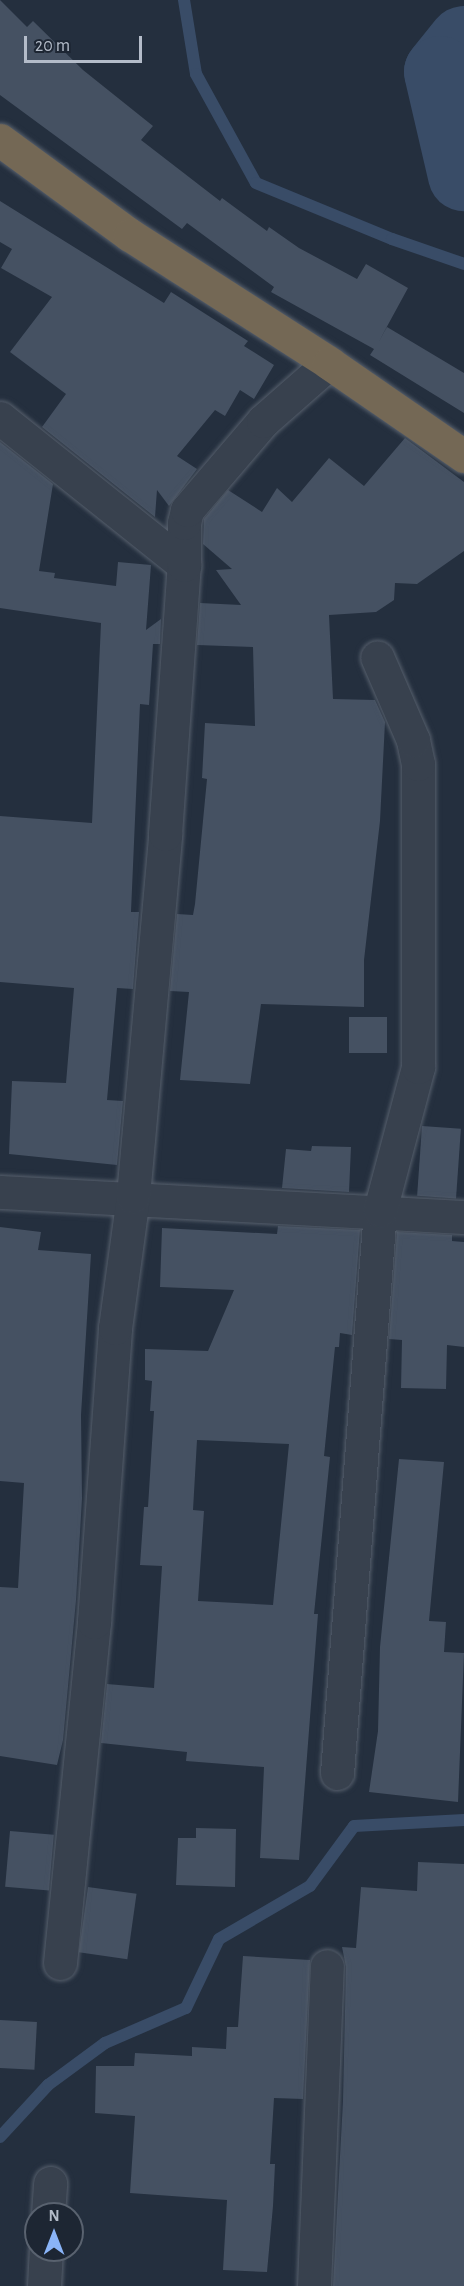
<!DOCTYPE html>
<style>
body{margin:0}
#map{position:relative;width:464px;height:2286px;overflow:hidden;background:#242f3e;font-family:"Alegreya Sans",sans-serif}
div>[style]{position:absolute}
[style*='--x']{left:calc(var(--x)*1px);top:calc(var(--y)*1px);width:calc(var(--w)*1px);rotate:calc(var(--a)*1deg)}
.stream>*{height:12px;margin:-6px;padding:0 6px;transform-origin:6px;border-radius:6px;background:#394c67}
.river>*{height:72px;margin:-36px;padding:0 36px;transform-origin:36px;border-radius:36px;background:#394c67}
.building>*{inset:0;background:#455162;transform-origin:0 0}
.roads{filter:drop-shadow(0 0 2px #565f6c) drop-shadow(0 0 2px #565f6c)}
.street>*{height:33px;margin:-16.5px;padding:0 16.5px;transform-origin:16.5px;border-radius:16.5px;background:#38414e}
.highway>*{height:33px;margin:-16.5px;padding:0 16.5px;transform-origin:16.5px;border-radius:16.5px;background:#746855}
span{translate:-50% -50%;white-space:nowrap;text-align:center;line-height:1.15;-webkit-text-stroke:5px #1d2633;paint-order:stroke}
.north{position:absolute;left:24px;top:2202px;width:60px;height:60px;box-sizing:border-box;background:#1d2633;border:2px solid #59626f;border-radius:50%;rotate:0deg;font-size:16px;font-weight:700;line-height:24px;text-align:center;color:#b4bcc9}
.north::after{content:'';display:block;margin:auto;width:21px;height:27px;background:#8ab4f8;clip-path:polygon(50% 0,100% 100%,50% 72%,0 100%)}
.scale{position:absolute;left:24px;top:36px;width:118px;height:27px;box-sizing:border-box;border:3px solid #b4bcc9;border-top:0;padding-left:8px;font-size:18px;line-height:21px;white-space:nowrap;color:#b4bcc9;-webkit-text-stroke:4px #1d2633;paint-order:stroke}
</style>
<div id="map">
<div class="stream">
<div style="--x:184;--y:0;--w:75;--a:80.8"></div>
<div style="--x:196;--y:74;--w:124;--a:61.2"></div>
<div style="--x:256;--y:183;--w:147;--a:22.4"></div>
<div style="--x:392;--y:239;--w:76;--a:19.1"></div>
<div style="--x:0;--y:2137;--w:71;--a:-47.3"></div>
<div style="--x:48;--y:2085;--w:71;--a:-36.4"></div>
<div style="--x:105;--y:2043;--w:88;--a:-23.4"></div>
<div style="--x:186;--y:2008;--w:76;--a:-64.4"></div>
<div style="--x:219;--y:1939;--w:105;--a:-30.2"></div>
<div style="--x:310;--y:1886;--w:74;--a:-53.7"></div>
<div style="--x:354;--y:1826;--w:110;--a:-3.1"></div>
</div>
<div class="river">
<div style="--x:464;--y:42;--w:38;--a:129"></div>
<div style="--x:440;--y:72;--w:106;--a:76.9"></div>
</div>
<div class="building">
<div style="clip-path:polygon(0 0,27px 27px,33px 21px,83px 70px,153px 126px,141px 140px,220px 201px,222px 198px,267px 231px,269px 227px,299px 248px,357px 279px,366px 264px,408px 288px,378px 343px,387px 327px,464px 373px,464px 413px,370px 355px,374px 349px,271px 292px,274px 287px,187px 223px,182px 229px,0 95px)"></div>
<div style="clip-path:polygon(0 201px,164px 303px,171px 292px,248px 341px,244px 346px,274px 365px,254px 399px,240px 390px,225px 416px,215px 410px,177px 456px,197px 469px,169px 506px,157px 490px,155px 517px,42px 427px,66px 394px,10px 352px,52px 297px,1px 268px,12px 249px,0 242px)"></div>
<div style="clip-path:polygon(405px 438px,464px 482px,464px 551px,417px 584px,395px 583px,394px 600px,376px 612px,329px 615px,333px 699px,375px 700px,385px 722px,380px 821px,364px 960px,364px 1007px,261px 1004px,250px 1084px,180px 1080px,189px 992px,170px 991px,177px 914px,193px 915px,195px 904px,207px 779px,202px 778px,205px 723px,255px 726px,253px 647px,197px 645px,200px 603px,241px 605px,216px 570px,232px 569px,203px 544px,204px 519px,228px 490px,262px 512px,277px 488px,292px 502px,329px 458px,364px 486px)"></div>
<div style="clip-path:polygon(0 442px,53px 484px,39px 571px,55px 573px,54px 578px,116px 586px,118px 562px,151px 565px,146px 630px,161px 619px,160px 644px,153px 644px,149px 705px,140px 704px,131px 912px,139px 912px,133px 989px,117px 988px,107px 1100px,123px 1101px,117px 1165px,9px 1154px,12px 1081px,66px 1083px,74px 988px,0 982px,0 816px,92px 823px,101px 623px,0 608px)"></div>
<div style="left:349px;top:1017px;width:38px;height:36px"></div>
<div style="left:422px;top:1126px;width:39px;height:70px;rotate:4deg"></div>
<div style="clip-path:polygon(312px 1146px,351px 1147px,349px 1192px,282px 1188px,286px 1149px,311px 1151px)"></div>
<div style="clip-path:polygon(evenodd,278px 1226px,360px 1230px,352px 1335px,340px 1333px,339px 1347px,335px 1347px,324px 1456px,330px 1457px,314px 1614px,318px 1614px,299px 1860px,260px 1858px,264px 1767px,186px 1761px,187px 1752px,101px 1743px,107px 1684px,154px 1688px,162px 1566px,140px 1565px,144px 1507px,148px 1507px,154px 1411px,150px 1411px,152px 1381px,145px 1380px,145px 1349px,208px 1351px,234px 1290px,160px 1287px,162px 1228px,277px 1234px,278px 1226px,197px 1440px,289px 1444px,273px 1605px,198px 1601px,204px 1511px,193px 1510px,197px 1440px)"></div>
<div style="clip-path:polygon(0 1227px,41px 1232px,38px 1250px,91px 1254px,81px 1415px,82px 1499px,76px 1600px,63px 1740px,57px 1765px,0 1756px,0 1587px,18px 1588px,24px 1483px,0 1481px)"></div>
<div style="clip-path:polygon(397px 1232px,452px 1235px,452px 1241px,464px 1242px,464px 1347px,447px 1345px,446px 1389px,401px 1388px,402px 1340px,389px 1339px)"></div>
<div style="clip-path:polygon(399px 1459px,444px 1462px,429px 1621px,446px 1622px,444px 1652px,464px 1653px,458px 1802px,369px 1792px,378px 1731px,380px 1647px)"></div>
<div style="clip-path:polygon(196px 1828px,236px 1829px,235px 1887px,176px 1885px,178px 1838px,196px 1838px)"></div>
<div style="left:10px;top:1831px;width:44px;height:56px;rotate:5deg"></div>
<div style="clip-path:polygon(418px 1862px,464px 1864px,464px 2286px,333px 2286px,343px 2101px,346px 1967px,342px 1947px,356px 1948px,361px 1887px,417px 1891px)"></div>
<div style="left:88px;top:1887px;width:49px;height:66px;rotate:8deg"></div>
<div style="clip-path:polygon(243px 1956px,310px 1960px,303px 2099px,274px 2098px,270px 2164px,275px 2164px,273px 2206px,267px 2272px,223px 2270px,227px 2200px,130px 2193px,135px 2116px,95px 2113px,96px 2066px,134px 2066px,135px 2053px,192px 2056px,192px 2047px,226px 2049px,227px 2027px,238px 2027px)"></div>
<div style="left:0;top:2020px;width:37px;height:48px;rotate:3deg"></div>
</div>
<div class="roads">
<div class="street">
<div style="--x:0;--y:418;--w:236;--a:38.6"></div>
<div style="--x:0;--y:1192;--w:465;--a:3.1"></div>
<div style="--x:337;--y:1773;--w:565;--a:-85.63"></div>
<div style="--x:380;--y:1210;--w:148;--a:-75.1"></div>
<div style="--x:418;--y:1067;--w:303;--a:-90"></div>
<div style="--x:418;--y:764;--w:25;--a:-102"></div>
<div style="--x:413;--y:740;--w:90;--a:-113.4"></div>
<div style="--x:60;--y:1963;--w:343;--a:-84.3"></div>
<div style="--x:94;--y:1622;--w:295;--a:-85.9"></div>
<div style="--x:115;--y:1328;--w:133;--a:-82.2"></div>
<div style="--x:133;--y:1196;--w:363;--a:-84.9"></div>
<div style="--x:165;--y:834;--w:270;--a:-86"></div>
<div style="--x:184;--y:565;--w:42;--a:-90"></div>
<div style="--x:184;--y:523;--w:13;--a:-77"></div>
<div style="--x:187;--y:510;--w:117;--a:-49.5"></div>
<div style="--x:263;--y:421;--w:88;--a:-41.3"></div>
<div style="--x:48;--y:2214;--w:31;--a:-86"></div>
<div style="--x:44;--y:2286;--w:36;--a:-87"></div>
<div style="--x:314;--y:2286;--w:320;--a:-87.7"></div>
</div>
<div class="highway">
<div style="--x:0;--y:140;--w:161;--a:36.2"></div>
<div style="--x:130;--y:235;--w:237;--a:32.7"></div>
<div style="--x:329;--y:363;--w:164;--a:34.6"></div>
</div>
</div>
<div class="north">N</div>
<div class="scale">20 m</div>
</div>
